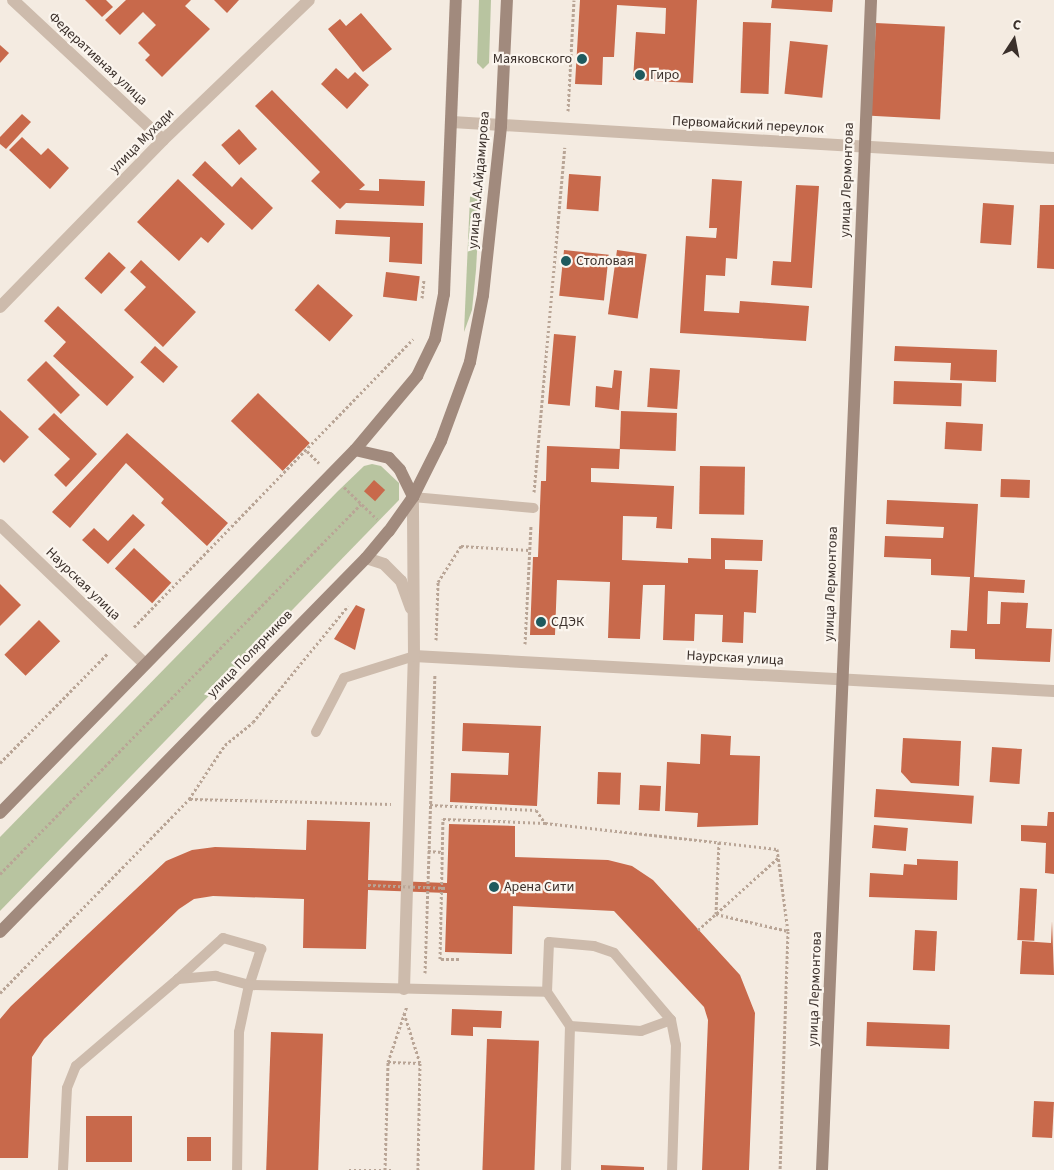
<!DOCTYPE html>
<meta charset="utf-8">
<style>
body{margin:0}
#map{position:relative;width:1054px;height:1170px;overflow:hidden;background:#f4ebe1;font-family:"Source Sans 3",sans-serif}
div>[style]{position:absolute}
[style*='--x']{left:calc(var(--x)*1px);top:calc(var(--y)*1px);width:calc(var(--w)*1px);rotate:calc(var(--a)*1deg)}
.green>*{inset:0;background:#b8c4a0}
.building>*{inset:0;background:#c8694b;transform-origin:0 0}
.path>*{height:3px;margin-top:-1.5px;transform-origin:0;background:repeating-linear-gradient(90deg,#b9a596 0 2.5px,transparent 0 5px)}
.lane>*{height:10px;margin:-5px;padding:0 5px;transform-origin:5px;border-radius:5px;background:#cdbbac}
.street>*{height:12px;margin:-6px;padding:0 6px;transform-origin:6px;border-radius:6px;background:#cdbbac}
.secondary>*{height:12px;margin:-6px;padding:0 6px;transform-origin:6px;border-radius:6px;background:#a18a7d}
.path-bridge>*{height:3px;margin-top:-1.5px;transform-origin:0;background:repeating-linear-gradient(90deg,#b9a596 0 2.5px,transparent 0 5px)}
.dots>*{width:14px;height:14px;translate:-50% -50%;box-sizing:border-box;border:2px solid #fbf5ee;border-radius:50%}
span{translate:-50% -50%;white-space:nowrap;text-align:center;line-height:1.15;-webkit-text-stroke:4.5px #fbf5ee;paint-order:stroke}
.street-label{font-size:14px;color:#3b302b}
.poi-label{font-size:14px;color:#3b302b}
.right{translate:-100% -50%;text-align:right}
.left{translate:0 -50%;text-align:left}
.north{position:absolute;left:989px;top:15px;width:50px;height:50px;-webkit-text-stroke:4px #fbf5ee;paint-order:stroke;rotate:11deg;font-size:14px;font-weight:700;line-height:20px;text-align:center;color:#3b302b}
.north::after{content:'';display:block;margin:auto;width:18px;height:22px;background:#3b302b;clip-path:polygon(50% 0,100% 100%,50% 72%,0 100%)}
</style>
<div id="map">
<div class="green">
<div style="clip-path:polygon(479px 0,491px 0,489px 63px,483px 69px,477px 63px)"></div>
<div style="clip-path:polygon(474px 190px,478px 191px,480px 197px,476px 270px,472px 310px,464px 332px,470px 197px)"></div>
<div style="clip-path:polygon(372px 464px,381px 466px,399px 483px,399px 500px,0 911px,0 837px,338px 491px,364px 466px)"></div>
</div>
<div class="building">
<div style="clip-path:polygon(85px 0,106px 0,113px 7px,102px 17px)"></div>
<div style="clip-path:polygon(126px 0,191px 0,185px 6px,210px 29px,162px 77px,145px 60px,150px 55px,138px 43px,156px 25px,143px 12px,120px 35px,105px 20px)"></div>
<div style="clip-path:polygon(214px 0,239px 0,227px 13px)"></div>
<div style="clip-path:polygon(580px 0,697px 0,693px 83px,633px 80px,636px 32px,665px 34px,666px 8px,617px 5px,614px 57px,603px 57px,602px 85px,575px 84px)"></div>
<div style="clip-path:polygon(772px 0,833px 0,832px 12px,771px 8px)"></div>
<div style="clip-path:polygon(361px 13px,392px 49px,363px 72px,328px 29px,340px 19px,346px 26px)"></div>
<div style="left:743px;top:22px;width:28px;height:71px;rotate:2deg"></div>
<div style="left:876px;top:23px;width:69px;height:93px;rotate:3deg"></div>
<div style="left:790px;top:41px;width:38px;height:53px;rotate:6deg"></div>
<div style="clip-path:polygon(0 45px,9px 53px,0 63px)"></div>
<div style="clip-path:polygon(336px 68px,348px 79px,355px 72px,369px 85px,347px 109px,321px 84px)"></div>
<div style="clip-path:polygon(272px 90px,365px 185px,359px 190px,379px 191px,379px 179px,425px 181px,424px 206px,346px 203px,340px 209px,311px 181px,320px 172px,255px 106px)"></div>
<div style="clip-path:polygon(22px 114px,31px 122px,6px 149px,0 144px,0 137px)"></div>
<div style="left:239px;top:129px;width:27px;height:24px;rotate:48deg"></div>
<div style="clip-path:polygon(22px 137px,41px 155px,48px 148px,69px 168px,50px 189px,9px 150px)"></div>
<div style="clip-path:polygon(205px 161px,232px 187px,241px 177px,273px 208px,252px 230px,192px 175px)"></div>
<div style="left:569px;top:174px;width:32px;height:35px;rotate:4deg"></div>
<div style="clip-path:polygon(178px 179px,225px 224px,208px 243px,201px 237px,179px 261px,137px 222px)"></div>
<div style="clip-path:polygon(712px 179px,742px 181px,737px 259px,726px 258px,725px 276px,706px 275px,704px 311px,739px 313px,740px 301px,809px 306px,806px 341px,680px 333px,686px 236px,716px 238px,717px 228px,709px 228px)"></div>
<div style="clip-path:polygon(796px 185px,819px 186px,812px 288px,771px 285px,773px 261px,791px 262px)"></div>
<div style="left:983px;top:203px;width:31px;height:40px;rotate:4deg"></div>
<div style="clip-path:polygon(1040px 205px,1054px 205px,1054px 269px,1037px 268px)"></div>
<div style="clip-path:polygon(336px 220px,423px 223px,422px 264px,389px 262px,390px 237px,335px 234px)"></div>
<div style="left:564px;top:250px;width:45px;height:46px;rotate:6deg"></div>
<div style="left:617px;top:250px;width:30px;height:65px;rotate:8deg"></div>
<div style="left:109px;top:252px;width:23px;height:36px;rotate:43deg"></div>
<div style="clip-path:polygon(141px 260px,196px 312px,163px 347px,124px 310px,146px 287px,130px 272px)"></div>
<div style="left:386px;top:272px;width:34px;height:25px;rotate:7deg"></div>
<div style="left:318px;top:284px;width:47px;height:35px;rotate:42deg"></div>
<div style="clip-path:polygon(58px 306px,134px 377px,107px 406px,53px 356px,66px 342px,44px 321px)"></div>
<div style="left:554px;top:334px;width:22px;height:70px;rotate:5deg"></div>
<div style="left:155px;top:346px;width:31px;height:22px;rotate:42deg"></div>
<div style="clip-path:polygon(895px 346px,997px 350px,996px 382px,950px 380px,951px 363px,894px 361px)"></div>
<div style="left:46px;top:361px;width:48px;height:27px;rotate:45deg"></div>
<div style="left:650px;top:368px;width:30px;height:39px;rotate:4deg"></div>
<div style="clip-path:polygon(614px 370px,622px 371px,619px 410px,595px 407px,596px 386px,612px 388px)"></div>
<div style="left:894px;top:381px;width:68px;height:23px;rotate:2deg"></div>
<div style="left:258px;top:393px;width:72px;height:39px;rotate:44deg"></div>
<div style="clip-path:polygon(0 410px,29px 437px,4px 463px,0 459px)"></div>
<div style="left:621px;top:411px;width:56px;height:38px;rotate:2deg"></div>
<div style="clip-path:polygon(54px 413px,97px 454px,66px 487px,54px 475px,70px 459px,38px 429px)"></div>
<div style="left:946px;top:422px;width:37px;height:27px;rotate:3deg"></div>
<div style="clip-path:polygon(127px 433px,228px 523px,207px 546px,161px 503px,164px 499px,126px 463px,70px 528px,52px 512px)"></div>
<div style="clip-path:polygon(547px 446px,620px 449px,619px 469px,591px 468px,591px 482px,674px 486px,672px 529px,656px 528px,657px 517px,623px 516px,622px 560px,688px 563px,688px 558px,711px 559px,711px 538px,763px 540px,762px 561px,725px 560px,725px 569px,758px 570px,756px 613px,744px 612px,743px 643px,722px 642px,723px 615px,695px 614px,694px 641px,663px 640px,665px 585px,643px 585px,640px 639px,608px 638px,610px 582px,557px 580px,555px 635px,530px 635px,533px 557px,538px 557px,541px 481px,546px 481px)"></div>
<div style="left:700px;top:466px;width:45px;height:48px;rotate:1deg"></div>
<div style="left:1001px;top:479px;width:29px;height:18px;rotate:2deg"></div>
<div style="left:374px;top:480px;width:15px;height:15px;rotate:42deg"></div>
<div style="clip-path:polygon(887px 500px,978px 504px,974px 577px,1025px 580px,1024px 593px,988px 591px,987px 624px,1000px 624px,1001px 602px,1028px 603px,1026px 628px,1052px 629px,1050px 662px,975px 659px,975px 649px,950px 648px,951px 630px,967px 631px,970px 577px,931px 575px,931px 559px,884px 557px,885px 536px,943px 538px,944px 527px,886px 524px)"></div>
<div style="clip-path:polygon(133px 514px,145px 525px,108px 564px,82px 540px,94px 528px,108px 541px)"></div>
<div style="left:134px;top:548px;width:51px;height:28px;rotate:43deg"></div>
<div style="clip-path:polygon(0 584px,21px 605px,0 626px)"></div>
<div style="clip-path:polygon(356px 605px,365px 609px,355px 650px,334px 639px)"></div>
<div style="left:39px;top:620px;width:30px;height:49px;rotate:45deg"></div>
<div style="clip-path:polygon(463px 723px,541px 726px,537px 806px,450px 802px,451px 773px,508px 775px,509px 753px,462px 751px)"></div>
<div style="clip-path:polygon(701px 734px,731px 736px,730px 755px,760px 756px,758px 825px,697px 827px,698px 813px,665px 811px,667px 762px,700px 764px)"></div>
<div style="clip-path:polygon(903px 738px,961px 741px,959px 786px,911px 783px,901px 772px)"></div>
<div style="left:992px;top:747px;width:30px;height:35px;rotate:4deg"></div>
<div style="left:598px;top:772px;width:23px;height:32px;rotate:2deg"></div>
<div style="left:640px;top:785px;width:21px;height:25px;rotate:3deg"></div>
<div style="left:876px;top:789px;width:98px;height:28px;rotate:4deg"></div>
<div style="clip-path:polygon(1048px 812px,1054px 812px,1054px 874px,1045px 873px,1046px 843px,1021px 841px,1021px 825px,1047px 826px)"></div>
<div style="clip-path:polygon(307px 820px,370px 822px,368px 880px,447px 883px,449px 824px,515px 826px,515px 857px,608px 860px,632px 866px,653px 880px,740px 975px,755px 1013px,749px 1170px,702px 1170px,708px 1020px,704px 1007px,614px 911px,513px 906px,512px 954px,445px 952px,447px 893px,368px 890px,366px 949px,303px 948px,304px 899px,213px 896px,194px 899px,179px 909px,44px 1039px,32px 1057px,28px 1158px,0 1158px,0 1019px,11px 1006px,166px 861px,192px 850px,215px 847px,306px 850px)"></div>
<div style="left:874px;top:825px;width:34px;height:23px;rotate:5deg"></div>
<div style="clip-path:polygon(917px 859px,958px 861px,957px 900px,869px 897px,870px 873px,903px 875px,904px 864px,917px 865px)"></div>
<div style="left:1020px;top:888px;width:17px;height:52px;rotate:3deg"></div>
<div style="clip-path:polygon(1052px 921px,1054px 975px,1020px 974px,1022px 941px,1051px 943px)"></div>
<div style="left:915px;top:930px;width:22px;height:40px;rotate:3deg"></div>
<div style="clip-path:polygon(452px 1009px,502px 1011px,501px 1028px,473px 1027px,473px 1036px,451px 1035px)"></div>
<div style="left:867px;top:1022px;width:83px;height:24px;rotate:2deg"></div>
<div style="left:271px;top:1032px;width:52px;height:138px;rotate:2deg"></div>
<div style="left:487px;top:1039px;width:52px;height:131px;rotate:2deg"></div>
<div style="left:1034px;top:1101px;width:20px;height:36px;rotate:3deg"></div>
<div style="left:86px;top:1116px;width:46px;height:46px"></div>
<div style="left:187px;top:1137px;width:24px;height:24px"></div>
<div style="clip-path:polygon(601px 1165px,644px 1167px,644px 1170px,601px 1170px)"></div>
</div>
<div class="path">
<div style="--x:568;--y:111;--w:111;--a:-86.9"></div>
<div style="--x:422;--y:298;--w:19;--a:-84"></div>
<div style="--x:307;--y:451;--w:17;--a:45"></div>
<div style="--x:344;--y:487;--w:46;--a:44.1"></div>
<div style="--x:534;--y:492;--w:346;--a:-84.9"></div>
<div style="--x:134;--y:627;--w:401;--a:-45.9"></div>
<div style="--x:436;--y:640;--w:58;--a:-88"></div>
<div style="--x:438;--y:582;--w:43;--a:-57.4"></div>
<div style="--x:461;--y:546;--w:68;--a:3.4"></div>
<div style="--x:525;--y:644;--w:119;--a:-87.1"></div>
<div style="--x:0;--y:763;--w:154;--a:-45.5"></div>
<div style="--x:190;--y:799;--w:201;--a:1.4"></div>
<div style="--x:430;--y:805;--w:106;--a:2.7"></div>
<div style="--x:536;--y:810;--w:16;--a:55"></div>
<div style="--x:719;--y:842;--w:72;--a:92.4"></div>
<div style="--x:716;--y:914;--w:74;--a:13.3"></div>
<div style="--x:428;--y:851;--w:14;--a:4"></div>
<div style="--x:0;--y:874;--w:517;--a:-45.71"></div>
<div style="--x:698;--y:930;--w:108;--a:-42"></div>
<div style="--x:459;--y:959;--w:19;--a:180"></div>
<div style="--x:440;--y:959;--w:140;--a:-88.8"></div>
<div style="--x:443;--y:819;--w:102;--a:2.2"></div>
<div style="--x:545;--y:823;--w:233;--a:6.4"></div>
<div style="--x:777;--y:849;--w:83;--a:82.4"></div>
<div style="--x:788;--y:931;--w:239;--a:91.9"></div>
<div style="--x:425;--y:973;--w:299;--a:-88.1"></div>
<div style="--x:0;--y:993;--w:271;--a:-45.7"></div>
<div style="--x:189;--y:799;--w:65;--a:-56.3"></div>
<div style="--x:225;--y:745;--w:36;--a:-39"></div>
<div style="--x:253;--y:722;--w:150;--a:-50.7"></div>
<div style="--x:404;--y:1013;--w:52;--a:72.3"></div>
<div style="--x:420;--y:1063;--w:107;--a:91.1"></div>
<div style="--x:388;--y:1062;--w:32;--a:2"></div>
<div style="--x:349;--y:1170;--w:42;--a:0"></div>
<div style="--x:385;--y:1170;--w:108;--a:-88.4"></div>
<div style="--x:388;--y:1062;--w:59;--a:-71.3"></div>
</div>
<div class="lane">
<div style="--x:413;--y:497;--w:121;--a:5.2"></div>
<div style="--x:316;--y:732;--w:61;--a:-62.6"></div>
<div style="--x:344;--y:678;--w:73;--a:-17.4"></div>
<div style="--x:178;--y:979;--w:61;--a:-42.3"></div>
<div style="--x:223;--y:938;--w:40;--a:16"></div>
<div style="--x:261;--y:949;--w:38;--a:108"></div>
<div style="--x:249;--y:985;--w:48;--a:102"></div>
<div style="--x:239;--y:1032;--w:138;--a:90.8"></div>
<div style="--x:547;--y:992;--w:50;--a:-87.7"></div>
<div style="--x:549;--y:942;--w:45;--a:5.1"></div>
<div style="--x:594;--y:946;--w:21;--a:19"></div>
<div style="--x:614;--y:953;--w:88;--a:49.6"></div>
<div style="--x:671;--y:1020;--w:25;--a:79"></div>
<div style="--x:676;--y:1045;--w:125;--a:91.8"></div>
<div style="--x:570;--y:1026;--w:71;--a:4"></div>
<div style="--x:641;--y:1031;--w:32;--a:-20"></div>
<div style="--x:63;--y:1170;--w:82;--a:-87.2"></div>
<div style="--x:67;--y:1088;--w:24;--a:-68"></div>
<div style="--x:76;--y:1066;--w:134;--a:-40.5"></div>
<div style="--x:178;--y:979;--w:38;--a:-5"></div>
<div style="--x:216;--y:976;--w:34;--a:15"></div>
<div style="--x:249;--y:985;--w:298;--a:1.3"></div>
<div style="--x:547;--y:992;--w:41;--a:55.9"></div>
<div style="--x:570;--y:1026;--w:144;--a:91.6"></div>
</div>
<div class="street">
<div style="--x:13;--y:0;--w:205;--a:43"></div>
<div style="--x:452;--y:122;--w:603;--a:3.42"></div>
<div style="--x:0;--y:307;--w:233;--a:-45.7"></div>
<div style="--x:163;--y:140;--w:202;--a:-43.8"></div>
<div style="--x:0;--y:525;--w:201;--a:43.8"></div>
<div style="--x:366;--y:558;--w:19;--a:18"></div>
<div style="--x:384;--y:564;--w:24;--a:45"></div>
<div style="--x:401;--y:581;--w:29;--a:70"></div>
<div style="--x:414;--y:656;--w:641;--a:3.13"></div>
<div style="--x:404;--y:989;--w:333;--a:-88.3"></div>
<div style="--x:414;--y:656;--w:159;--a:-90.4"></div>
</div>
<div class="secondary">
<div style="--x:355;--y:450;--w:35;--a:13"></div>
<div style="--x:389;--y:458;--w:16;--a:47"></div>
<div style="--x:400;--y:470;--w:30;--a:64"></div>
<div style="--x:0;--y:813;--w:508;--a:-45.64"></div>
<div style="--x:355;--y:450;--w:97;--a:-50"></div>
<div style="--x:417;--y:376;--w:41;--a:-64.1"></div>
<div style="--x:435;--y:339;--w:46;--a:-78.7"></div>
<div style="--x:444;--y:294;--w:294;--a:-87.7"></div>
<div style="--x:0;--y:932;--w:523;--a:-45.62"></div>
<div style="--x:366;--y:558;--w:35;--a:-50"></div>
<div style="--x:389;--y:531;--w:42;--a:-54.8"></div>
<div style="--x:413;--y:497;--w:63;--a:-63.4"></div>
<div style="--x:441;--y:441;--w:84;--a:-69.8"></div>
<div style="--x:470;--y:362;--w:68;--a:-79"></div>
<div style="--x:483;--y:295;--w:170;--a:-83.9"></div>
<div style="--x:501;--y:126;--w:126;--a:-87.3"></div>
<div style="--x:822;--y:1170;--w:1171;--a:-87.6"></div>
</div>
<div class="path-bridge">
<div style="--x:368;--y:885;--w:79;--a:2.2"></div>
</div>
<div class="dots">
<div style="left:582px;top:59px;background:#1f5a5e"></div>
<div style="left:640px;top:75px;background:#1f5a5e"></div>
<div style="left:566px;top:261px;background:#1f5a5e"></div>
<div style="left:541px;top:622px;background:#1f5a5e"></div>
<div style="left:494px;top:887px;background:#1f5a5e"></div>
</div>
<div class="street-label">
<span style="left:98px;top:59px;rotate:43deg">Федеративная улица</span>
<span style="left:748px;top:125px;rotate:3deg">Первомайский переулок</span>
<span style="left:142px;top:141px;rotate:-45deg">улица Мухади</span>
<span style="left:479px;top:180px;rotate:-85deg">улица А.А.Айдамирова</span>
<span style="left:847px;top:180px;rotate:-88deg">улица Лермонтова</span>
<span style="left:83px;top:584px;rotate:44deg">Наурская улица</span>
<span style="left:831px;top:584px;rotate:-88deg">улица Лермонтова</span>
<span style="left:250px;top:654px;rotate:-46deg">улица Полярников</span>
<span style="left:735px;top:658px;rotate:3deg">Наурская улица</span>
<span style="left:815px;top:989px;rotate:-88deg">улица Лермонтова</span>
</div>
<div class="poi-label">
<span class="right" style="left:572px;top:59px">Маяковского</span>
<span class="left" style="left:650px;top:75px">Гиро</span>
<span class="left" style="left:576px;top:261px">Столовая</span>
<span class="left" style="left:551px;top:622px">СДЭК</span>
<span class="left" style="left:504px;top:887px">Арена Сити</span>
</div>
<div class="north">С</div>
</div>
